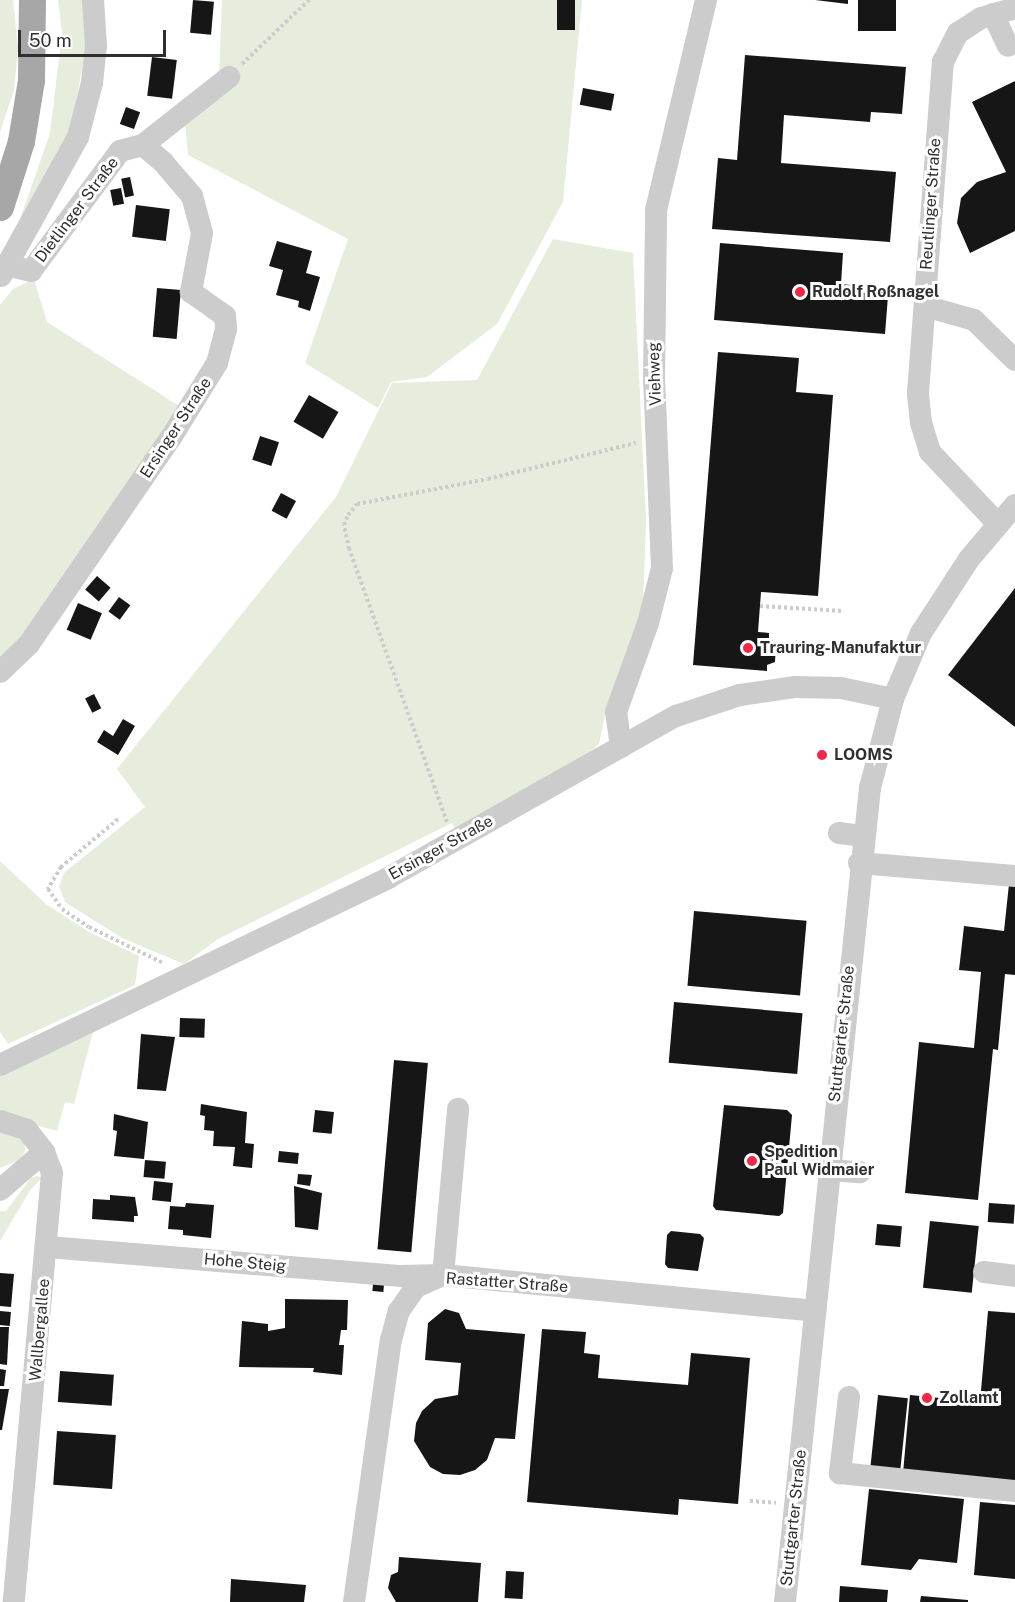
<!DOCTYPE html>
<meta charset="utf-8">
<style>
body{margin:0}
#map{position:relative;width:1015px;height:1602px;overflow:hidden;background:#fff;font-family:"Public Sans",sans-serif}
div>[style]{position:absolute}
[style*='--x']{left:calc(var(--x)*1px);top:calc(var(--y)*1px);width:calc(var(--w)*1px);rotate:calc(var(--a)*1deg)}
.green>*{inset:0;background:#e7eddc}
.building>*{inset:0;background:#161616;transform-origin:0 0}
.path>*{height:4px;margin-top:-2px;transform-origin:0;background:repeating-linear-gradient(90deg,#ccc 0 3px,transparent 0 6px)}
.minor>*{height:22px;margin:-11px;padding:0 11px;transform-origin:11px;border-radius:11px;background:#ccc}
.major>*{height:27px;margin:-13.5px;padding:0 13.5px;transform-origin:13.5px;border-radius:13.5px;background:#a7a7a7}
.dots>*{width:16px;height:16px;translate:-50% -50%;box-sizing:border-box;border:3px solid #fff;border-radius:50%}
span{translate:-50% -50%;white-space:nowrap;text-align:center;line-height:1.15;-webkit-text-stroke:6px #fff;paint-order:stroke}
.street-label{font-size:16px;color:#2f2f2f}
.poi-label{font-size:16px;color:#2f2f2f;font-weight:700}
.left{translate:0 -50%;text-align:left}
.scale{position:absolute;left:18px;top:30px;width:148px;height:27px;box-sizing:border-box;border:3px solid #2f2f2f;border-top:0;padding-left:8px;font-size:18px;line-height:21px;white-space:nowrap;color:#2f2f2f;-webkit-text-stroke:4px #fff;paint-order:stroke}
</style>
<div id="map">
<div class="green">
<div style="clip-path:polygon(0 0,13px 0,18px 48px,14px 90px,0 132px)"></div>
<div style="clip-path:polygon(58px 0,83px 0,88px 37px,70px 133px,16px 231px,50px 133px,62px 33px)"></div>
<div style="clip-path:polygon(222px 0,582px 0,563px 202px,497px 324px,427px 377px,391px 382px,378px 408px,305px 363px,348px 239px,188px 155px,185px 122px,219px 78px)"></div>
<div style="clip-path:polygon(553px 239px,633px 253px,646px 519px,644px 582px,641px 629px,606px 710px,599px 744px,585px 756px,455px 830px,452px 823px,218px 939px,184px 964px,122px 938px,65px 902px,59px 886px,64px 873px,145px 807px,117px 769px,336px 497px,392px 383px,477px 380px)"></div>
<div style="clip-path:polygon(34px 279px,47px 322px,184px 409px,22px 642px,0 663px,0 305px,13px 289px)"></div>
<div style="clip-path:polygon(0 861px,46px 904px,89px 932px,139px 956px,135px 985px,8px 1044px,0 1032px)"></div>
<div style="clip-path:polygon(94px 1028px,74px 1104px,65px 1102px,57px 1131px,0 1115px,0 1073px)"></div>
<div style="clip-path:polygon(0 1130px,25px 1142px,25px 1152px,18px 1161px,0 1168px)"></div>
<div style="clip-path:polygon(37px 1176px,42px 1178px,31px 1189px,0 1241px,0 1211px,6px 1211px,31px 1178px)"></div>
</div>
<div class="building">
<div style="left:193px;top:0;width:21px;height:33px;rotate:5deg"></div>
<div style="left:557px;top:0;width:18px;height:30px"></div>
<div style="clip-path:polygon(815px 0,848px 0,848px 4px)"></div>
<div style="left:858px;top:0;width:38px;height:31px"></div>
<div style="clip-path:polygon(745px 55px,906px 67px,902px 114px,871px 112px,870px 122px,784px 115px,781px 163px,896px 172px,890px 242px,712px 229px,718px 158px,737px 160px)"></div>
<div style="left:152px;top:57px;width:25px;height:39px;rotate:7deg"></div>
<div style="clip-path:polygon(1015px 81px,1015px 231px,970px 253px,957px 223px,961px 198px,977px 182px,1006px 172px,972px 102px)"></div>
<div style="left:583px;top:88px;width:32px;height:17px;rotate:11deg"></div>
<div style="left:126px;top:107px;width:15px;height:18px;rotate:20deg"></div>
<div style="left:130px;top:177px;width:19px;height:9px;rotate:78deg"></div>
<div style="left:121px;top:188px;width:16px;height:11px;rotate:79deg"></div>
<div style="left:136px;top:205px;width:34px;height:32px;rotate:7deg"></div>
<div style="clip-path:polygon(277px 241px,312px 251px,306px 273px,320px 277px,310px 311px,298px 307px,299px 301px,276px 295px,283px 270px,269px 266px)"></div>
<div style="clip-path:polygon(720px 243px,843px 253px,841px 284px,880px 288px,888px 296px,885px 334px,714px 320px)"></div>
<div style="left:157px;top:288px;width:24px;height:49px;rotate:5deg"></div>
<div style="clip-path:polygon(718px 352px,799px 358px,796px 392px,833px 395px,818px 596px,761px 592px,758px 632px,769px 633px,769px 638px,776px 643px,775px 662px,767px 665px,767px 671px,693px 665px)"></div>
<div style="left:309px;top:395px;width:34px;height:31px;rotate:30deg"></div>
<div style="left:260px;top:436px;width:20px;height:25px;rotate:18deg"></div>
<div style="left:281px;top:493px;width:17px;height:20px;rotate:28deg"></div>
<div style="left:97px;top:576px;width:18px;height:18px;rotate:41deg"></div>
<div style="clip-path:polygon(1015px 588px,1015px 727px,948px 675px)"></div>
<div style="left:119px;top:597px;width:14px;height:18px;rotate:36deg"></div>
<div style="left:78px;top:603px;width:26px;height:29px;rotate:23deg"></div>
<div style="left:94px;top:694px;width:16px;height:10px;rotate:63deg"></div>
<div style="clip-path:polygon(123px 719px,135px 726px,118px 755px,97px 742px,104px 730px,113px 736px)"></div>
<div style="clip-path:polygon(1015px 879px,1015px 975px,1005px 974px,998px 1050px,993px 1049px,978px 1200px,905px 1193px,919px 1042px,974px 1048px,981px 972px,959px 970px,964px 926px,1004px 931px,1009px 884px)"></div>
<div style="left:694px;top:911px;width:113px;height:75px;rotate:5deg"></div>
<div style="left:674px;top:1002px;width:129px;height:61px;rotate:5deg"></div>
<div style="left:180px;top:1018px;width:25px;height:19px;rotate:2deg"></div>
<div style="clip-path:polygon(141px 1034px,175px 1037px,166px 1091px,137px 1089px)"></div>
<div style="left:394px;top:1060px;width:34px;height:190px;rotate:5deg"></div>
<div style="clip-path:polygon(201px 1104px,247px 1112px,245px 1143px,254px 1144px,252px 1168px,233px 1166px,235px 1147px,213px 1146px,214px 1131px,204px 1130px,205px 1116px,200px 1115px)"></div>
<div style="clip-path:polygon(724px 1105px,787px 1110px,792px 1115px,783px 1213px,779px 1216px,716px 1210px,713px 1206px)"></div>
<div style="left:315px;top:1110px;width:19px;height:22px;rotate:6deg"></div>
<div style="clip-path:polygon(114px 1114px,148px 1122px,144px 1159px,114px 1156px,117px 1131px,113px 1130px)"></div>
<div style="left:279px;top:1151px;width:20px;height:11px;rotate:6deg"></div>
<div style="left:145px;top:1160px;width:21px;height:17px;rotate:5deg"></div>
<div style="clip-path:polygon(298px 1174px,312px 1175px,310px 1186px,297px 1184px)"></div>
<div style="left:154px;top:1181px;width:19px;height:19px;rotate:6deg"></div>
<div style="clip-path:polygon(294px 1186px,322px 1193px,318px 1230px,295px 1227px)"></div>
<div style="clip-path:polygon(110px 1195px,135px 1197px,138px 1216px,134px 1216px,134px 1222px,92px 1219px,93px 1199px,110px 1200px)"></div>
<div style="clip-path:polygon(186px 1203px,214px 1205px,211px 1238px,183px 1235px,183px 1230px,168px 1229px,170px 1206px,185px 1207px)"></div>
<div style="left:989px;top:1203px;width:26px;height:19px;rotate:4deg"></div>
<div style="left:930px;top:1221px;width:49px;height:67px;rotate:6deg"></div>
<div style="left:877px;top:1224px;width:25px;height:21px;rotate:5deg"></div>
<div style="clip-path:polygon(671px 1231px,700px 1234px,704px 1238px,698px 1271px,668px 1268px,665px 1264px,667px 1235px)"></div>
<div style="clip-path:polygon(0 1273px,14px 1274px,11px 1307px,0 1306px)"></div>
<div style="left:373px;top:1284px;width:11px;height:7px;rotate:5deg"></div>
<div style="clip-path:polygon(285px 1299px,348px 1300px,347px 1330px,341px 1330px,339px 1345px,344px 1345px,342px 1375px,313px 1372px,314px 1368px,239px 1367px,242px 1321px,268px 1324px,268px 1331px,285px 1328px)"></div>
<div style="clip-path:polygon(445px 1309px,459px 1313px,466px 1329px,525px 1334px,515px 1439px,495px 1438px,487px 1460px,475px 1470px,460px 1475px,443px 1474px,430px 1467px,414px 1441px,416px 1423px,422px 1411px,435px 1399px,458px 1395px,461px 1363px,425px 1360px,428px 1323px)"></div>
<div style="left:0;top:1311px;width:11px;height:14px;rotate:5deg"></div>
<div style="clip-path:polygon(988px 1311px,1015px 1313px,1015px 1483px,903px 1473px,910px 1395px,980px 1402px)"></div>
<div style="clip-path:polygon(0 1327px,9px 1327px,7px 1365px,0 1364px)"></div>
<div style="clip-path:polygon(542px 1329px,586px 1332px,584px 1353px,600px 1355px,598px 1378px,688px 1385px,691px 1353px,750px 1358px,738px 1504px,679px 1499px,678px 1515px,527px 1502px)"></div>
<div style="clip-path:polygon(0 1369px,6px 1370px,4px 1386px,0 1386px)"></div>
<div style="left:60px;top:1371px;width:54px;height:31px;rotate:4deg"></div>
<div style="clip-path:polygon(0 1389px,9px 1389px,2px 1430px,0 1430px)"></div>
<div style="left:878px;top:1395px;width:30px;height:72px;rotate:6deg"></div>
<div style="left:57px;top:1431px;width:59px;height:54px;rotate:4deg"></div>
<div style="clip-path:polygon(869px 1489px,964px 1499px,957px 1563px,919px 1559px,911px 1570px,861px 1565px)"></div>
<div style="clip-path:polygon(980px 1502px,1015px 1505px,1015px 1579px,974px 1575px)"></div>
<div style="clip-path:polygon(399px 1557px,481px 1563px,478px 1602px,396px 1602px,388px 1588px,391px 1575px,398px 1572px)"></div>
<div style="left:506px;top:1571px;width:18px;height:27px;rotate:3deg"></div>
<div style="clip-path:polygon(231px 1579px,306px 1585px,304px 1602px,230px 1602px)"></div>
<div style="clip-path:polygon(840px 1586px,888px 1590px,887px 1602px,839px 1602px)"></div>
<div style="clip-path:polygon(921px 1596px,968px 1600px,968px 1602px,920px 1602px)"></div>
</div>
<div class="path">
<div style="--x:242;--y:64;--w:93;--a:-43.7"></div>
<div style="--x:760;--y:606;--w:82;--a:3.5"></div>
<div style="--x:775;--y:653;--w:25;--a:-27"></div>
<div style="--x:118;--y:819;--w:75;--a:139.9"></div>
<div style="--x:61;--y:867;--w:26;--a:121"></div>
<div style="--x:48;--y:889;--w:24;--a:55"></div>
<div style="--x:62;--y:909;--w:32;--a:34"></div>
<div style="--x:89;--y:927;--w:82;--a:25.9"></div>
<div style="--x:447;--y:822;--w:290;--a:-109.7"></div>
<div style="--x:349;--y:549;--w:25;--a:-102"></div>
<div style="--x:344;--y:525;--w:11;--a:-68"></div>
<div style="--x:348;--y:515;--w:14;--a:-51"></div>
<div style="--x:357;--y:504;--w:133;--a:-10.8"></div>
<div style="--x:488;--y:479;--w:152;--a:-13.7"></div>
<div style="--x:750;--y:1501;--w:26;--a:4"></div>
</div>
<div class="minor">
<div style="--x:993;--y:14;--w:35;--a:65"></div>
<div style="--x:10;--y:266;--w:22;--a:13"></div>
<div style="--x:31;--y:271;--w:149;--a:-53.4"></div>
<div style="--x:120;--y:151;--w:24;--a:-15"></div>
<div style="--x:143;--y:145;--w:110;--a:-38.3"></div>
<div style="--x:1;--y:276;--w:159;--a:-61"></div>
<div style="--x:78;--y:137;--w:56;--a:-75.5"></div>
<div style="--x:92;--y:83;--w:37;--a:-84"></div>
<div style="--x:96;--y:46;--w:46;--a:-93.7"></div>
<div style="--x:925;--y:306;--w:51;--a:15.9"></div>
<div style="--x:974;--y:320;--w:57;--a:44.3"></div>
<div style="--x:997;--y:523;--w:98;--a:-133.3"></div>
<div style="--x:930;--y:452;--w:30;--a:-107"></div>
<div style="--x:921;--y:423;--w:30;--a:-96"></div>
<div style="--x:918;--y:393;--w:332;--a:-85.7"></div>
<div style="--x:943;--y:62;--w:33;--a:-63"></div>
<div style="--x:958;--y:33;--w:27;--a:-33"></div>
<div style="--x:981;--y:18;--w:35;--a:-16"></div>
<div style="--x:0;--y:672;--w:40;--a:-44"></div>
<div style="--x:29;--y:644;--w:252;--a:-55.5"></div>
<div style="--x:172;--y:436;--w:86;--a:-58.3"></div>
<div style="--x:217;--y:363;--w:35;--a:-75"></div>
<div style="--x:226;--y:329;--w:13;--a:-94"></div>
<div style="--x:225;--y:316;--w:42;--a:-144.8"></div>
<div style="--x:191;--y:292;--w:60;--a:-79.4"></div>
<div style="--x:202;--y:233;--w:38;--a:-105"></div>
<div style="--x:192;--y:196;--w:45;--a:-130.5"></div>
<div style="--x:163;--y:162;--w:26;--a:-140"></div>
<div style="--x:621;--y:747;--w:35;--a:-98"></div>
<div style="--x:616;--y:712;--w:95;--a:-70.2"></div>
<div style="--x:648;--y:623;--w:57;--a:-75.7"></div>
<div style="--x:662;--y:568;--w:187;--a:-92.4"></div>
<div style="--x:654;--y:381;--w:171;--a:-89.3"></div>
<div style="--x:656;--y:210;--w:216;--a:-76.6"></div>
<div style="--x:839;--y:833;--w:23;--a:7"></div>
<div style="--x:859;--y:863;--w:157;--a:4.8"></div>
<div style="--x:0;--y:1065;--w:431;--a:-25.7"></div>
<div style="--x:388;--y:878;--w:330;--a:-29.4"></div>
<div style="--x:676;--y:716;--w:67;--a:-18.2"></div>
<div style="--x:740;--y:695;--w:56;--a:-8.3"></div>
<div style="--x:795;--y:687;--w:46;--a:1.2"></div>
<div style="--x:841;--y:688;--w:53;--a:11.9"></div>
<div style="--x:0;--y:1121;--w:28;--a:18"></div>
<div style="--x:27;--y:1130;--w:28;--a:52"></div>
<div style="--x:44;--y:1152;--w:22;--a:69"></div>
<div style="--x:52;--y:1173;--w:431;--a:95.1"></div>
<div style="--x:829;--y:1170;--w:31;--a:4"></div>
<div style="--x:0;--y:1190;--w:58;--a:-40.8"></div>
<div style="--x:48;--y:1247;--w:355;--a:4.7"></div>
<div style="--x:402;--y:1276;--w:41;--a:-1.4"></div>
<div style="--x:443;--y:1275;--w:167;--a:-84.8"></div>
<div style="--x:984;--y:1272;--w:31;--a:7"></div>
<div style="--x:849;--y:1397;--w:77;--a:96.8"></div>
<div style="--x:840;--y:1473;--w:176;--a:5.9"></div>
<div style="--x:354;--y:1602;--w:265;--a:-82"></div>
<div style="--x:391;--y:1340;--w:30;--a:-75"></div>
<div style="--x:399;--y:1311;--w:29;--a:-55"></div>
<div style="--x:416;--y:1287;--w:30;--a:-24"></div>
<div style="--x:443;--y:1275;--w:374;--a:5.5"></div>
<div style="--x:785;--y:1602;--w:818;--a:-84.04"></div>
<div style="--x:870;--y:788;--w:92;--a:-75.5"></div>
<div style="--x:893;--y:699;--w:72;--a:-67"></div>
<div style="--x:921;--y:633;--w:88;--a:-57"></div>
<div style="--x:969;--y:559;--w:71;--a:-49.6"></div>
</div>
<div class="major">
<div style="--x:0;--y:207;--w:69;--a:-72.3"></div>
<div style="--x:21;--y:141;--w:62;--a:-80.7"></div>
<div style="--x:31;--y:80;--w:80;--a:-89.3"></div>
</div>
<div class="dots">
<div style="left:800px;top:292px;background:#f02845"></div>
<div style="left:748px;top:648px;background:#f02845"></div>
<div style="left:822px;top:755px;background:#f02845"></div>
<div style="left:752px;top:1161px;background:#f02845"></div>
<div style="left:927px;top:1398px;background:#f02845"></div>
</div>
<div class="street-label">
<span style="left:931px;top:204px;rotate:-86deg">Reutlinger Straße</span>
<span style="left:77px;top:210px;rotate:-53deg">Dietlinger Straße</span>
<span style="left:655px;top:374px;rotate:-92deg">Viehweg</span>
<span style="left:176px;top:428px;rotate:-57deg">Ersinger Straße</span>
<span style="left:441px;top:848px;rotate:-29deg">Ersinger Straße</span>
<span style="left:842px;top:1034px;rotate:-84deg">Stuttgarter Straße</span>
<span style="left:245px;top:1263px;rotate:5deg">Hohe Steig</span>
<span style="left:507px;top:1283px;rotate:4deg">Rastatter Straße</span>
<span style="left:40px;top:1330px;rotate:-85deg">Wallbergallee</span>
<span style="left:794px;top:1518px;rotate:-84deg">Stuttgarter Straße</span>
</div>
<div class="poi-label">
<span class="left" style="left:812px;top:292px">Rudolf Roßnagel</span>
<span class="left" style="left:760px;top:648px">Trauring-Manufaktur</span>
<span class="left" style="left:834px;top:755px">LOOMS</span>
<span class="left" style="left:764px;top:1161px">Spedition<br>Paul Widmaier</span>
<span class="left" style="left:939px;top:1398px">Zollamt</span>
</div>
<div class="scale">50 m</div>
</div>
